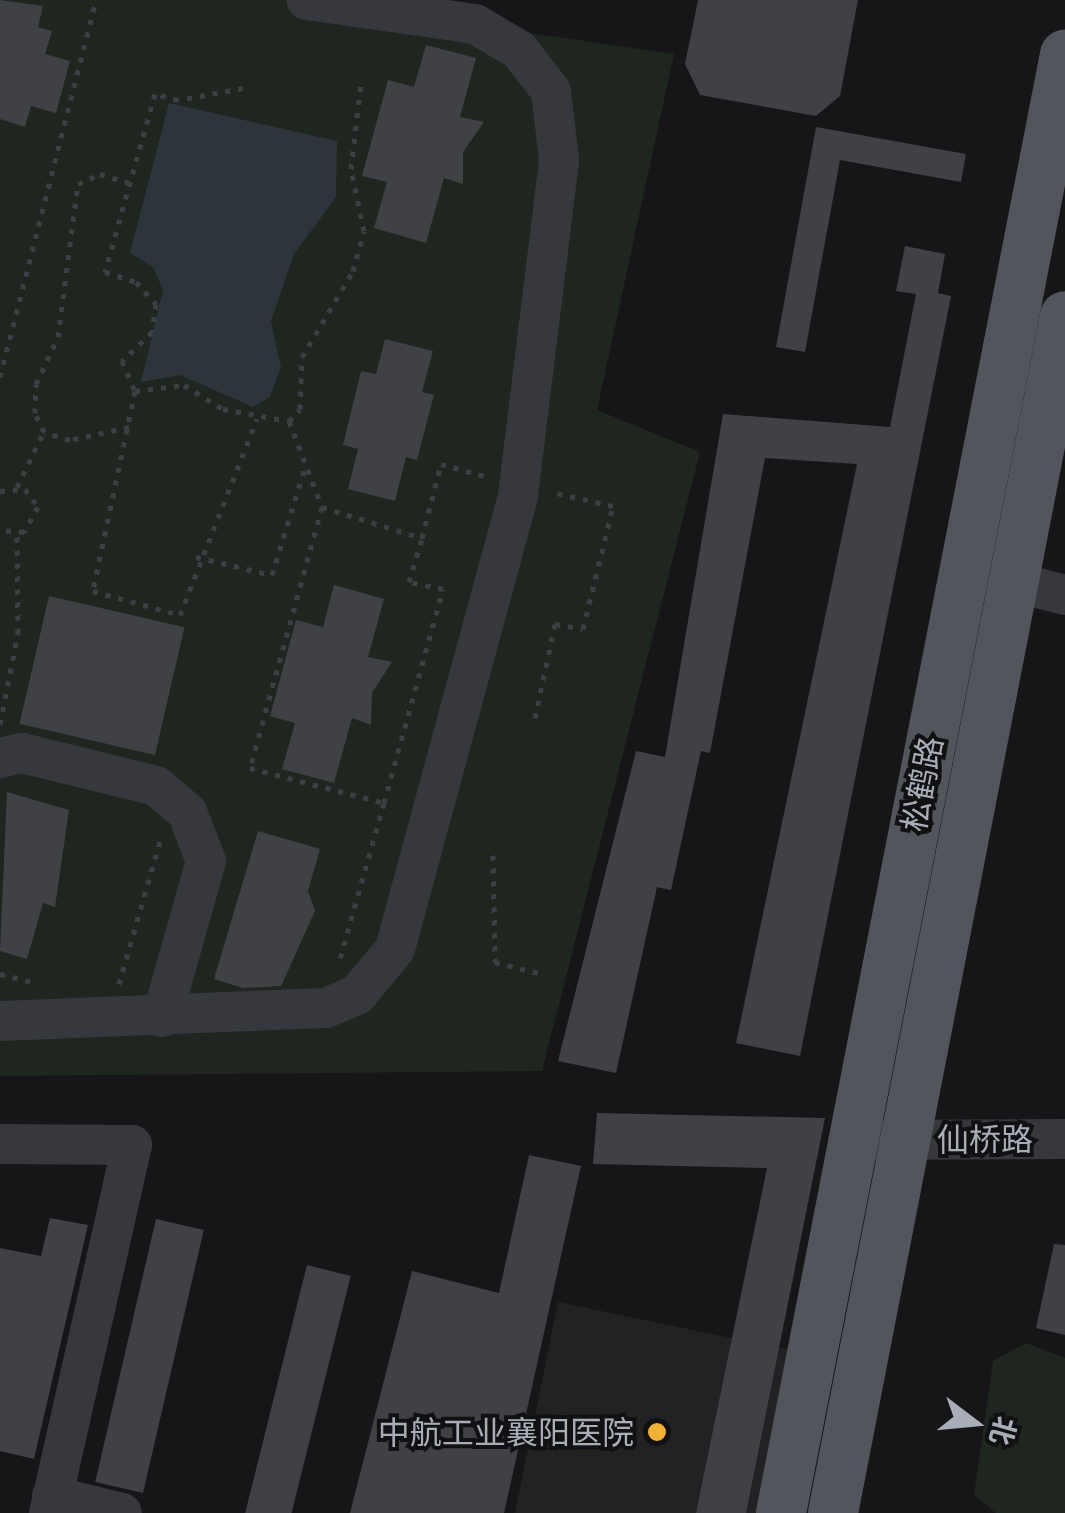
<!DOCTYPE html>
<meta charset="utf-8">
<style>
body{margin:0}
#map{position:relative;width:1065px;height:1513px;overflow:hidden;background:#161618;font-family:"Noto Sans","Noto Sans SC",sans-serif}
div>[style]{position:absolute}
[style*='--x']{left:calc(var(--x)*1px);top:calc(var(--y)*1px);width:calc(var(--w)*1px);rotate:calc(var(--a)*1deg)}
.built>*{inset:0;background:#222225}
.green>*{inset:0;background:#1e261f}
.water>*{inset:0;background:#2c353c}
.building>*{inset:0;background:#404145;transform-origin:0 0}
.path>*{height:5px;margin-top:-2.5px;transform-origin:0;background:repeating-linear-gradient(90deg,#3d3f44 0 5px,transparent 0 13px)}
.minor>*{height:40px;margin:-20px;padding:0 20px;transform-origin:20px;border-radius:20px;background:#37383d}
.major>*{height:50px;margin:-25px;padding:0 25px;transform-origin:25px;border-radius:25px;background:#53555c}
.dots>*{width:28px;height:28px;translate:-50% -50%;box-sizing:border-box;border:5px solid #111113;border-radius:50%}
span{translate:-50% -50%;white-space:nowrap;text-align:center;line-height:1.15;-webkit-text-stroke:8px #111113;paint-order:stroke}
.street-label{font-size:32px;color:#a8adb8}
.poi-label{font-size:32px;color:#a8adb8}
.right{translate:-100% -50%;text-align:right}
.north{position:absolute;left:925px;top:1373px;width:100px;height:100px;-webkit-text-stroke:8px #111113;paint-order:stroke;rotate:106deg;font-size:28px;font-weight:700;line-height:40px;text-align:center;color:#a8adb8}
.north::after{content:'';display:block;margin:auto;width:35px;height:45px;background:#a8adb8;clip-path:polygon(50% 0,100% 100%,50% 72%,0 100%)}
</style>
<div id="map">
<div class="built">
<div style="clip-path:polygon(558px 1302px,799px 1352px,766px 1513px,515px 1513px)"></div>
</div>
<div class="green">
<div style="clip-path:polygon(0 0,306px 0,674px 54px,597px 410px,700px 452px,542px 1071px,0 1076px)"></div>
<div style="clip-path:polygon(1026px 1343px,1065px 1358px,1065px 1513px,996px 1513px,974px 1495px,993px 1361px)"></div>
</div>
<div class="water">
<div style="clip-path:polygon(169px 103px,337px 141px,336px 197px,294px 254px,271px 321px,281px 367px,270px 397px,253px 407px,180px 375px,141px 382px,163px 290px,153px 267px,130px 253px)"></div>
</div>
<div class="building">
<div style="clip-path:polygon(0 0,43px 6px,38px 27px,52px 31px,45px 54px,70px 61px,56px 113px,31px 106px,25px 127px,0 119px)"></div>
<div style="clip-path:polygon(698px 0,858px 0,840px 96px,816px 116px,700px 95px,685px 64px)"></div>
<div style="clip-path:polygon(426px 45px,476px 58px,460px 117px,484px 122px,463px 152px,463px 184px,444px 178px,426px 243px,374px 228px,387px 182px,362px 176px,388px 80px,414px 87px)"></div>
<div style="clip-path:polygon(816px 127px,966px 154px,961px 182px,840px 160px,805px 352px,776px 347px)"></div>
<div style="clip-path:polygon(905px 246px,945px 254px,938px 293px,951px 296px,800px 1056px,736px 1043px,857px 464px,765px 458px,710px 753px,701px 751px,671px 890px,657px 887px,616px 1073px,558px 1061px,636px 751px,665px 757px,723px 414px,890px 427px,916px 294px,896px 291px)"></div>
<div style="clip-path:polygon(385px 339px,433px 351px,422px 392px,434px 395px,417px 460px,406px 457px,395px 501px,348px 489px,358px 449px,343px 445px,361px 371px,376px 374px)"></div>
<div style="clip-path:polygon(334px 585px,384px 599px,368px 657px,392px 662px,372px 693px,371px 725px,352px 718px,334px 783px,282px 769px,295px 723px,270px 716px,296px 620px,323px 627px)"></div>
<div style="left:49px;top:596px;width:139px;height:131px;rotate:13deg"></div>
<div style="clip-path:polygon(7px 792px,69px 810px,55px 907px,43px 903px,27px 959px,0 951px)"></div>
<div style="clip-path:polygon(258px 831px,320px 849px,308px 891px,315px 911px,281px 986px,243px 988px,214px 979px)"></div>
<div style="clip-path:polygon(597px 1113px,825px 1118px,746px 1513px,696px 1513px,767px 1168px,593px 1164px)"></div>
<div style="clip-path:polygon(529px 1155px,581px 1166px,504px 1513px,350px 1513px,412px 1271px,499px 1293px)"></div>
<div style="clip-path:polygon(50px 1218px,88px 1225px,34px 1459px,0 1451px,0 1248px,41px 1256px)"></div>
<div style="left:156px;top:1219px;width:49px;height:270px;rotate:13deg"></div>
<div style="clip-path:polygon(1054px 1244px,1065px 1245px,1065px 1335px,1036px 1328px)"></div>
<div style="left:307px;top:1265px;width:45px;height:256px;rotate:14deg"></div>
</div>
<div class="path">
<div style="--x:243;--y:88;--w:66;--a:169.5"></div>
<div style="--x:178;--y:100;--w:24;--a:-165"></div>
<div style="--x:155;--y:94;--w:185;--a:105.7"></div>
<div style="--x:105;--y:272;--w:33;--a:18"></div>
<div style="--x:136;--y:282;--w:30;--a:48"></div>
<div style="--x:156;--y:304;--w:28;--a:98"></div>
<div style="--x:152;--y:332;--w:42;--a:136"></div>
<div style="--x:122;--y:361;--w:33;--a:67"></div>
<div style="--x:135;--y:391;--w:49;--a:-7"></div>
<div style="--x:184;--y:385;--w:46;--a:31.6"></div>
<div style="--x:223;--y:409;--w:67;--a:10.3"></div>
<div style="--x:289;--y:421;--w:16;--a:-47"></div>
<div style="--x:300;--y:409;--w:52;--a:-87.8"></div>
<div style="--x:302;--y:357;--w:100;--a:-59.3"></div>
<div style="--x:353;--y:271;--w:41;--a:-74.6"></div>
<div style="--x:364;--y:231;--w:63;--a:-101.8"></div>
<div style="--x:351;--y:169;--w:86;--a:-83.3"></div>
<div style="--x:0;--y:377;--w:389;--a:-75.7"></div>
<div style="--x:135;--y:391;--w:204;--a:101.9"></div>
<div style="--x:93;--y:591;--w:90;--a:15.4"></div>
<div style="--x:180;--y:615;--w:211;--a:-68.6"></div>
<div style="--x:289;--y:421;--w:92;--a:69"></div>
<div style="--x:322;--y:507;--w:105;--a:17.2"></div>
<div style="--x:422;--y:538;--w:76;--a:-75.6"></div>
<div style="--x:441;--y:464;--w:49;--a:15.5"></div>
<div style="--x:129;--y:427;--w:60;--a:167.6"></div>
<div style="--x:70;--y:440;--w:27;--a:-163"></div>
<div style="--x:44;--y:432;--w:21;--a:-115"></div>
<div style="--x:35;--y:413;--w:29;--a:-88"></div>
<div style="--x:36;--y:384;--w:52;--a:-64.9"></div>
<div style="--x:58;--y:337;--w:154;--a:-82.6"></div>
<div style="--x:78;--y:184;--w:24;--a:-24"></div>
<div style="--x:100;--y:174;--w:31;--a:17"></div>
<div style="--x:17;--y:487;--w:61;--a:-63.9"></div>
<div style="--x:0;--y:491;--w:25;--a:-5"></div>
<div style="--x:25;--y:489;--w:22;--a:54"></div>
<div style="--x:38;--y:507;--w:29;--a:119"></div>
<div style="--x:24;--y:532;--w:24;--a:-175"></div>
<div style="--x:322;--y:507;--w:271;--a:105.4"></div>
<div style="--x:250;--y:768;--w:138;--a:14.6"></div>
<div style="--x:384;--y:803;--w:162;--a:105.8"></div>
<div style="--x:196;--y:557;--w:78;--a:13.3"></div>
<div style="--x:272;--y:575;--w:113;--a:-73"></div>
<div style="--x:535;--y:718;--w:96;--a:-78"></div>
<div style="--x:555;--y:624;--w:28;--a:10"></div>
<div style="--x:583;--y:629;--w:127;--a:-76.3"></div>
<div style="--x:613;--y:506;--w:63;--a:-167.1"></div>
<div style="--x:0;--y:724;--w:93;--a:-78.8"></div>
<div style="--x:18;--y:633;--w:99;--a:-90.6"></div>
<div style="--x:384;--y:803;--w:222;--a:-74.6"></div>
<div style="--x:443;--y:589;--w:35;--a:-168"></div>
<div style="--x:409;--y:582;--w:46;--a:-73.5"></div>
<div style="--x:493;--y:855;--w:107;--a:88.9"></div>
<div style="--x:495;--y:962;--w:44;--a:14.3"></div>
<div style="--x:0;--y:974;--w:33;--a:14"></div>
<div style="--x:119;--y:984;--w:149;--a:-74"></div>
</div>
<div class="minor">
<div style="--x:1013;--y:582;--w:54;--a:14"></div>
<div style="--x:0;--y:758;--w:23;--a:-13"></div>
<div style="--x:22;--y:753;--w:138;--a:13.8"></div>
<div style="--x:156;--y:786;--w:40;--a:40"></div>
<div style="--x:187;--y:812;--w:53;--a:68.8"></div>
<div style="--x:206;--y:861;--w:162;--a:105.8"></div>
<div style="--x:0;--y:1021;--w:326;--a:-2.3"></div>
<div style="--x:326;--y:1008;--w:34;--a:-23"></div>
<div style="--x:357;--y:995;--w:60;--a:-50.4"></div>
<div style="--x:395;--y:949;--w:470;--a:-74.8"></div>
<div style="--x:518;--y:495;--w:337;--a:-83"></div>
<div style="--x:559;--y:160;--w:69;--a:-96.6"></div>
<div style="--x:551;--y:91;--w:52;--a:-128"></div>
<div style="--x:519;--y:50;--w:51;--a:-149.4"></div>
<div style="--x:475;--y:24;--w:170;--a:-171.9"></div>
<div style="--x:853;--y:1140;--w:212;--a:-0.3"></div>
<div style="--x:0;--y:1144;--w:132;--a:0.4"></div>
<div style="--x:132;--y:1145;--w:377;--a:102.7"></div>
<div style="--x:52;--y:1496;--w:72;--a:13.7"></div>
</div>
<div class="major">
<div style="--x:781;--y:1513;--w:1486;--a:-78.98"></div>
<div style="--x:833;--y:1513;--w:1219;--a:-79.03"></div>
</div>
<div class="dots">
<div style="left:657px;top:1432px;background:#f2b134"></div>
</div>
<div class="street-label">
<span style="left:922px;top:784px;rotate:-79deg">松鹤路</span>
<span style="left:985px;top:1139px">仙桥路</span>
</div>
<div class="poi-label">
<span class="right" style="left:634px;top:1432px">中航工业襄阳医院</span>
</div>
<div class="north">北</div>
</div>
